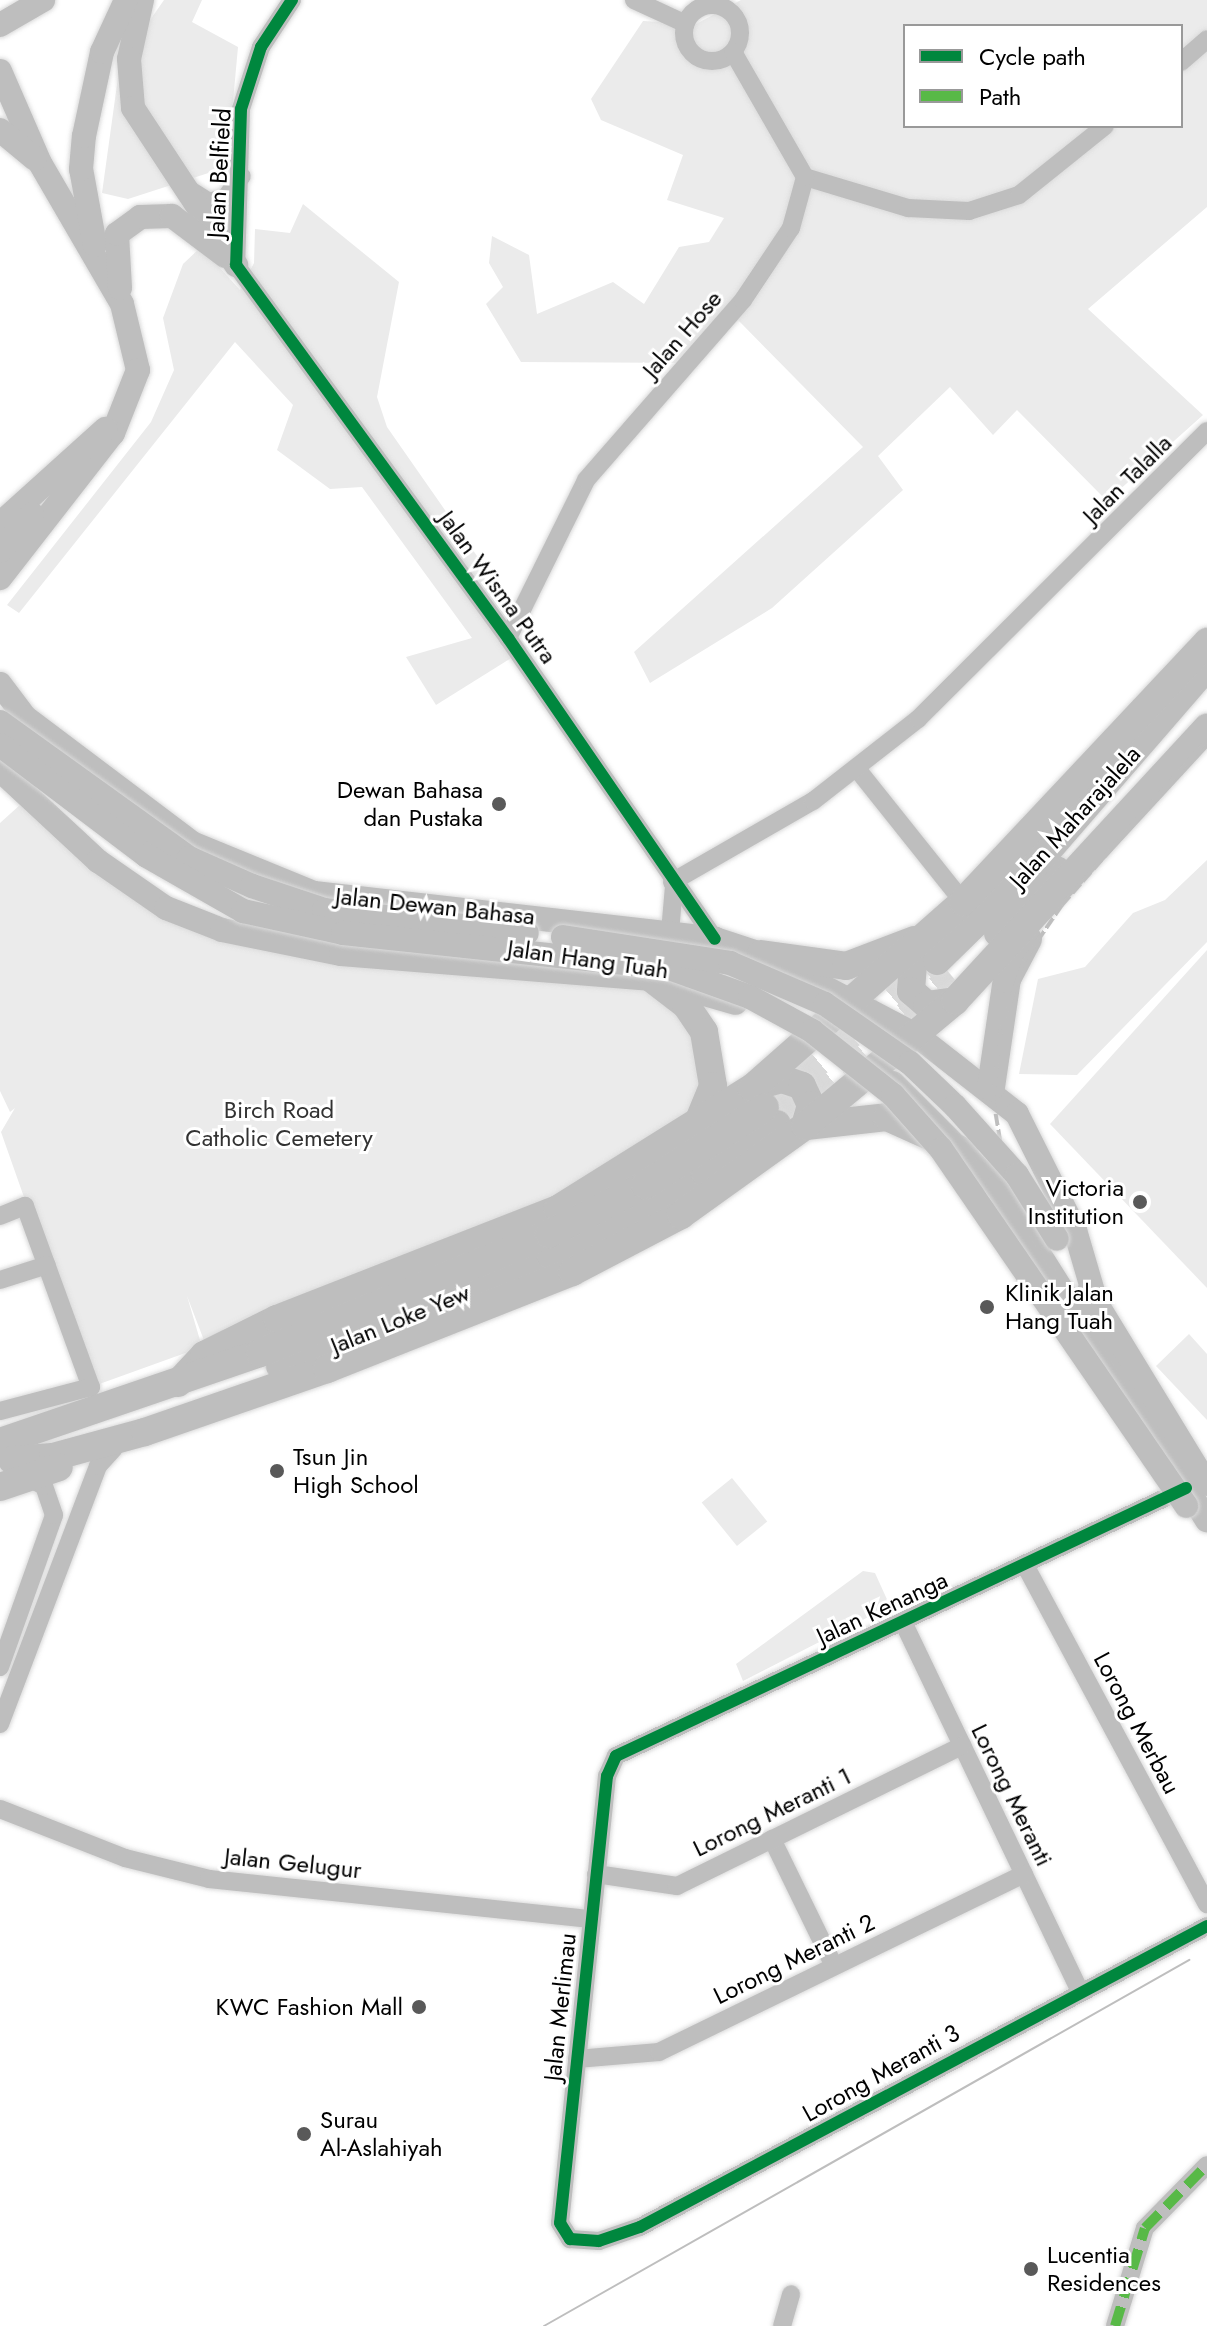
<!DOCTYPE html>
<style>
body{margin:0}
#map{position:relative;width:1207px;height:2326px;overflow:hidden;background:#fff;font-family:Jost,sans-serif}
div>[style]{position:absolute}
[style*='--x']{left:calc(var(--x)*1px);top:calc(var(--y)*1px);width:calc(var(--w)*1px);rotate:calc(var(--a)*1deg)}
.green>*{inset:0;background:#ebebeb;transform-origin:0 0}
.highway-tunnel>*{height:28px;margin-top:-14px;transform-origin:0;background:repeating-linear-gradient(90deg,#d9d9d9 0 28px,transparent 0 42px)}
.roads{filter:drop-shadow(0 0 2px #dbdbdb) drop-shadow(0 0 2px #dbdbdb)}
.minor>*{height:18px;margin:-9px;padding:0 9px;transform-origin:9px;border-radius:9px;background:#bebebe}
.minor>.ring{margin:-9px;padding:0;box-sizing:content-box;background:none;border:18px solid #bebebe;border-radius:50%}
.major>*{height:24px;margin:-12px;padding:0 12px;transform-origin:12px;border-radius:12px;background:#bebebe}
.highway>*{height:28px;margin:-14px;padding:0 14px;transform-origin:14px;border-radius:14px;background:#bebebe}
.tram>*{height:2px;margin:-1px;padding:0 1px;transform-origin:1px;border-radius:1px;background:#bebebe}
.rail>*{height:4px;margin-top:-2px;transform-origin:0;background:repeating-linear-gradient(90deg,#bebebe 0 12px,transparent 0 16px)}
.bridges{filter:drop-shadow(0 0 2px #dbdbdb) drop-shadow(0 0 2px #dbdbdb)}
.major-bridge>*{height:24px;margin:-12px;padding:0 12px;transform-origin:12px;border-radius:12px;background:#bebebe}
.quiet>*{height:10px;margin-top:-5px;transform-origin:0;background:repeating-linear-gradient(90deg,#58b947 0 20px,transparent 0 30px)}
.cycleway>*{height:12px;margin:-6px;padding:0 6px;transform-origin:6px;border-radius:6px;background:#00873e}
.dots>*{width:22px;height:22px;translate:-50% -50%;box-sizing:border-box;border:4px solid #fff;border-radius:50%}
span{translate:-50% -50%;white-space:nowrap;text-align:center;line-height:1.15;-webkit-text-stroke:6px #fff;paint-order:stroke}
.street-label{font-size:24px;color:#000}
.poi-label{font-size:24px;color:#000}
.right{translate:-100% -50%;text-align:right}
.left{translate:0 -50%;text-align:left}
.park-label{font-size:24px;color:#323232}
.legend{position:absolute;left:903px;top:24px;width:280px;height:104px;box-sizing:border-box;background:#fff;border:2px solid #999;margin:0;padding:10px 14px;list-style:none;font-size:24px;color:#000}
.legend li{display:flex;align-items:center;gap:16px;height:40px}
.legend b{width:40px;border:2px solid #999}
</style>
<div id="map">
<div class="green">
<div style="clip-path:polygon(164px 0,202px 0,192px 22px,238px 47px,227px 167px,128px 199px,102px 193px,120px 63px)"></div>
<div style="clip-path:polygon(evenodd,741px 0,1207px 0,1207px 207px,1088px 309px,1203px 415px,1107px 501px,1017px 410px,993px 435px,950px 387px,878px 456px,903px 490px,772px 608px,650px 683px,634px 652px,863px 447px,738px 320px,697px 363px,521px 362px,486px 304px,503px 287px,489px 263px,492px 236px,529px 255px,537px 314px,613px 282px,644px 304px,679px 247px,709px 242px,724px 218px,667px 200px,683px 155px,601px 120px,591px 99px,643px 21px,696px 24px,741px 0,905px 26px,1181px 26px,1181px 126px,905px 126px,905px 26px)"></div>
<div style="clip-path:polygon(303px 204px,399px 282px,377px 397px,387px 427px,484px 566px,485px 586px,527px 648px,436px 705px,406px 657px,472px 638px,362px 487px,330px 489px,277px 450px,293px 405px,235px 342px,19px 613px,7px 605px,151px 422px,174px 370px,163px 318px,183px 264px,201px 247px,240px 290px,254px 263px,255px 229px,290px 233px)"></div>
<div style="clip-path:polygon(31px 795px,98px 861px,248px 937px,654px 989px,708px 1043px,710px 1095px,579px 1191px,205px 1343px,187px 1296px,202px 1347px,91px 1387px,1px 1132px,15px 1108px,10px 1112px,0 1091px,0 823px)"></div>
<div style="clip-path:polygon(1207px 860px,1207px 942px,1077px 1075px,1019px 1074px,1038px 979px,1085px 967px,1133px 913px,1165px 900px)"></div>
<div style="clip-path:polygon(1207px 950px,1207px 1288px,1050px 1124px)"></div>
<div style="clip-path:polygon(1189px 1334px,1207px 1354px,1207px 1420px,1156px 1366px)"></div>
<div style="left:732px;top:1478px;width:56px;height:39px;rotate:51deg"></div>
<div style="clip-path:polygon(863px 1571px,875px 1573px,890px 1606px,743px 1681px,736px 1664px)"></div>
</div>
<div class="highway-tunnel">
<div style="--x:765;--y:1107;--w:226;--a:-40.3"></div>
<div style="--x:777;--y:1124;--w:229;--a:-39.9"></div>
</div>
<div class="roads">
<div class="minor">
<div style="--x:292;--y:0;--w:56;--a:123.4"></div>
<div style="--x:261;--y:47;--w:65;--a:107.9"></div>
<div style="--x:241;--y:109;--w:156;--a:91.8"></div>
<div style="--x:236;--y:265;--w:462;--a:53.9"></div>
<div style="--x:508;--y:638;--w:365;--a:55.5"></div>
<div style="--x:634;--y:0;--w:57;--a:24.8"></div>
<div class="ring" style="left:684px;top:5px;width:38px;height:38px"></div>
<div style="--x:1181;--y:62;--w:35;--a:-41"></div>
<div style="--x:805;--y:177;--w:108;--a:16.8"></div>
<div style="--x:908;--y:208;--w:61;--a:2.8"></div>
<div style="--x:969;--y:211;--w:52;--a:-17.7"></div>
<div style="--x:1019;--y:195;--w:110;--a:-38.7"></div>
<div style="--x:190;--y:190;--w:22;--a:32"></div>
<div style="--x:209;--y:202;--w:18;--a:-16"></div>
<div style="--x:226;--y:197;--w:26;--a:-53"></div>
<div style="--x:508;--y:638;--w:176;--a:-63.7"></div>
<div style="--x:586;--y:480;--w:239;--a:-48.9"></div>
<div style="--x:743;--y:300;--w:87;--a:-56.3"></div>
<div style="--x:791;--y:228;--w:53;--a:-74.6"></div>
<div style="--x:805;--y:177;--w:144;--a:-119.9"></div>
<div style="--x:857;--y:769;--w:170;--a:51.4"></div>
<div style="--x:672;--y:882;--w:163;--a:-29.9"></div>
<div style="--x:813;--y:801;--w:133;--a:-38"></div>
<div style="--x:918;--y:719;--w:408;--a:-44.9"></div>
<div style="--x:670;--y:932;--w:46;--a:-85"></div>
<div style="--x:0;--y:1216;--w:27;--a:-22"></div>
<div style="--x:25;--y:1206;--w:193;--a:70"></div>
<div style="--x:91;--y:1387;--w:94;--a:165.2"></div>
<div style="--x:0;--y:1280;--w:49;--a:-17.7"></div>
<div style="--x:1186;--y:1488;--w:630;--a:154.82"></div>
<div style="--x:616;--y:1756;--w:22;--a:114"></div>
<div style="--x:607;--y:1776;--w:449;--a:96"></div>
<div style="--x:560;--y:2223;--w:19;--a:58"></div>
<div style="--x:570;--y:2239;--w:29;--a:4"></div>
<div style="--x:599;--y:2241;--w:43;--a:-18.9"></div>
<div style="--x:640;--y:2227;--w:642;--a:-27.96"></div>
<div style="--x:1025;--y:1565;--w:385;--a:61.8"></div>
<div style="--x:903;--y:1622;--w:406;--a:64.4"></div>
<div style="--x:0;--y:1667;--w:161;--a:-70.4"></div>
<div style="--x:54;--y:1515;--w:31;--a:-109"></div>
<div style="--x:44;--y:1486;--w:19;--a:-152"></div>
<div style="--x:0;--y:1724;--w:276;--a:-69.2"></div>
<div style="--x:98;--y:1466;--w:24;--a:-48"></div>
<div style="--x:0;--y:1809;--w:134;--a:21.4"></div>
<div style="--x:125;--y:1858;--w:87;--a:14"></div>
<div style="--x:209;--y:1879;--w:384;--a:6"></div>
<div style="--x:772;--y:1839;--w:141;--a:64"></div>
<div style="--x:596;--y:1874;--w:82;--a:8.4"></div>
<div style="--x:677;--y:1886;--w:318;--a:-26.2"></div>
<div style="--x:577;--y:2059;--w:82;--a:-4.9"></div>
<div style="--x:659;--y:2052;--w:406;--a:-26"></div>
<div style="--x:782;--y:2326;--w:33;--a:-74"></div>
<div style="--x:1115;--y:2326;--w:102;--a:-73"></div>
<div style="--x:1145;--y:2228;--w:88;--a:-45.5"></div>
</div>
<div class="major">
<div style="--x:142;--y:0;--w:60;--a:102.4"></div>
<div style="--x:129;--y:59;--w:49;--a:85.3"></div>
<div style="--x:133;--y:108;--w:188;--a:56.7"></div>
<div style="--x:0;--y:25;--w:50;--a:-30.2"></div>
<div style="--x:0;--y:71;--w:100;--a:66.5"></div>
<div style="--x:40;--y:163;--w:163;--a:59.8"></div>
<div style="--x:122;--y:304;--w:68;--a:76.4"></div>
<div style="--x:138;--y:370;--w:68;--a:111.6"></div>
<div style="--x:113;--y:433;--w:184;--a:127.9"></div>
<div style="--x:0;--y:130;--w:45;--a:39.6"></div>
<div style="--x:95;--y:245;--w:77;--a:-100.4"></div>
<div style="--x:81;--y:169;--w:33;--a:-85"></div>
<div style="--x:84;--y:136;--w:86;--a:-77.9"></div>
<div style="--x:102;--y:52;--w:57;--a:-65.2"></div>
<div style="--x:120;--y:288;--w:54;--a:-93.2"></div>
<div style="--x:117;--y:234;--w:29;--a:-36"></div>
<div style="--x:140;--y:217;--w:32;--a:-2"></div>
<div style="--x:172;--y:216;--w:66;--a:37"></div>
<div style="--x:0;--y:524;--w:142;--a:-42.1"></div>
<div style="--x:0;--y:551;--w:49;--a:-49.1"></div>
<div style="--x:0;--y:684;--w:41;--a:52.9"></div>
<div style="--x:25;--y:717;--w:209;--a:37"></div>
<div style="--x:192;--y:843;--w:132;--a:22.3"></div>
<div style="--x:314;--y:893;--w:404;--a:6.5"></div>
<div style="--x:715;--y:939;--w:48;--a:18.1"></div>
<div style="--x:761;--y:954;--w:175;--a:27.6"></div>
<div style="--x:916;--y:1035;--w:128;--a:38"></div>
<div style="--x:1017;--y:1114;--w:130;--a:63.4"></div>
<div style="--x:1075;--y:1230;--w:78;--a:73.7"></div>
<div style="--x:0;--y:770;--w:134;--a:42.9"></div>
<div style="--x:98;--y:861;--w:83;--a:34.7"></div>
<div style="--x:166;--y:908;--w:60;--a:21.4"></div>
<div style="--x:222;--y:930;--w:121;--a:11.4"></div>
<div style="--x:341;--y:954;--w:312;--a:4.6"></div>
<div style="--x:652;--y:979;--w:87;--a:15.9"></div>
<div style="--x:893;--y:1083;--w:147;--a:45"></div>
<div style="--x:997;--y:1187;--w:394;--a:57.8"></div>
<div style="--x:1089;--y:1291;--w:226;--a:58.6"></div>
</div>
<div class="highway">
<div style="--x:998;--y:933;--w:86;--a:-46.9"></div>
<div style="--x:914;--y:950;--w:41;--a:94.2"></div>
<div style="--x:911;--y:991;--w:21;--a:41"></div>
<div style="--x:927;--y:1005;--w:28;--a:-8"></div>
<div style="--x:761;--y:954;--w:86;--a:8"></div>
<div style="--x:846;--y:966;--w:73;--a:-20.9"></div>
<div style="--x:937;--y:961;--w:140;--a:-44.4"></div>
<div style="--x:1037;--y:863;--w:259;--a:-49.1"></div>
<div style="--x:652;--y:979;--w:43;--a:37.4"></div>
<div style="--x:686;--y:1005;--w:32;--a:56"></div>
<div style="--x:704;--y:1032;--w:55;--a:80.5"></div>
<div style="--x:713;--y:1086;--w:42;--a:112.3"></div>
<div style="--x:757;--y:1086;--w:26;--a:-16"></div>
<div style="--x:782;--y:1079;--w:21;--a:19"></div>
<div style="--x:802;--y:1086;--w:21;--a:65"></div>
<div style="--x:811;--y:1105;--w:22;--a:106"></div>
<div style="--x:991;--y:1087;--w:109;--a:-81.6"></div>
<div style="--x:1007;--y:979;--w:45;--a:-62.3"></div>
<div style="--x:806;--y:1126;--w:81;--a:-6.3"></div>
<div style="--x:887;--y:1117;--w:85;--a:24.2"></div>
<div style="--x:280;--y:1366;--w:292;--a:-22.1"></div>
<div style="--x:551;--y:1256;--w:175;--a:-28.3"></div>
<div style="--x:705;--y:1173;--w:87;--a:-34.2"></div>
<div style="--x:178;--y:1383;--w:38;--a:-47"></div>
<div style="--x:204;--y:1355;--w:81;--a:-26.3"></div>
<div style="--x:277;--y:1319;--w:302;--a:-21.4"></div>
<div style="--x:558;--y:1209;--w:229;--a:-32"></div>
<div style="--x:752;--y:1088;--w:281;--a:-41.4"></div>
<div style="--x:963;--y:902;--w:357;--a:-46.8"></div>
<div style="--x:0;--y:1442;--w:275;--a:-18.9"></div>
<div style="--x:260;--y:1353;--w:313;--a:-22.4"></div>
<div style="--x:549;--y:1234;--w:108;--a:-27"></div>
<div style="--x:645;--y:1185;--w:143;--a:-33"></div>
<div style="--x:12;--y:1460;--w:41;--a:-4.2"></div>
<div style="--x:53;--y:1457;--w:95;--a:-15.2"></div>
<div style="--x:145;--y:1432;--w:193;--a:-19.1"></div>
<div style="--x:327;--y:1369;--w:264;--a:-21.6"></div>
<div style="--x:572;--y:1272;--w:123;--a:-27.6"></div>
<div style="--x:681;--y:1215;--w:153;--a:-35.7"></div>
<div style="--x:805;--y:1126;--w:195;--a:-39.8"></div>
<div style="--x:955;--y:1001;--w:372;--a:-47.3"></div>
<div style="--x:0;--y:1487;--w:62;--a:-18.7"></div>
</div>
</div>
<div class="tram">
<div style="--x:544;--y:2326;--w:742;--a:-29.57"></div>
</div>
<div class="rail">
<div style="--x:1207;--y:740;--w:220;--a:131.3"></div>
<div style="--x:1062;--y:905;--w:68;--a:124.2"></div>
<div style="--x:1024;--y:961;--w:72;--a:108.7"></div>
<div style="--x:1001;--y:1029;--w:69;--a:96.6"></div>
<div style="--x:993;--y:1098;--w:73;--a:80.5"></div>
<div style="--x:1005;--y:1170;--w:60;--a:69.4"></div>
<div style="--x:1026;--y:1226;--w:347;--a:58.6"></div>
</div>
<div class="bridges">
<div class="major-bridge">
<div style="--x:0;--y:722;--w:233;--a:35.7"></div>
<div style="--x:189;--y:858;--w:69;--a:24"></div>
<div style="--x:252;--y:886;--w:76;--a:18.4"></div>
<div style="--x:324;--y:910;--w:204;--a:6.5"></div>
<div style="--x:0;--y:745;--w:184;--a:37.1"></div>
<div style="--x:147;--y:856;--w:111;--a:29.8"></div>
<div style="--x:243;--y:911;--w:102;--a:12.4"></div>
<div style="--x:343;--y:933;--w:328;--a:6.1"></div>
<div style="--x:669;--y:968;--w:86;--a:19.7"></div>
<div style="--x:750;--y:997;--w:71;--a:28.7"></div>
<div style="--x:812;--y:1031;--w:103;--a:38.3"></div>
<div style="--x:893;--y:1095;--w:72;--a:48.4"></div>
<div style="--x:941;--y:1149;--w:433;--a:55.5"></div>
<div style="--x:563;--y:937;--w:169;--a:8.8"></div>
<div style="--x:730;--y:963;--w:103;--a:23.3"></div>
<div style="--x:825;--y:1004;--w:103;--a:34.8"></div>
<div style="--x:910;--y:1063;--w:62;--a:43.7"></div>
<div style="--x:955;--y:1106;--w:93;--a:48.1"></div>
<div style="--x:1017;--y:1175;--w:75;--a:58"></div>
</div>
</div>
<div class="quiet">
<div style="--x:1115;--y:2326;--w:102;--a:-73"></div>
<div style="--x:1145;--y:2228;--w:88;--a:-45.5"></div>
</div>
<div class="cycleway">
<div style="--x:292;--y:0;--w:56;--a:123.4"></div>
<div style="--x:261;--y:47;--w:65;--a:107.9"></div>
<div style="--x:241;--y:109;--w:156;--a:91.8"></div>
<div style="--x:236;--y:265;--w:462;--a:53.9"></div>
<div style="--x:508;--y:638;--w:365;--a:55.5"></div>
<div style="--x:1186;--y:1488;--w:630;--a:154.82"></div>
<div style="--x:616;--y:1756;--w:22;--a:114"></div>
<div style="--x:607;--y:1776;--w:449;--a:96"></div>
<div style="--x:560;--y:2223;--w:19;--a:58"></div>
<div style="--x:570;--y:2239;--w:29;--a:4"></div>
<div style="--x:599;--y:2241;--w:43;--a:-18.9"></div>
<div style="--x:640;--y:2227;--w:642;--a:-27.96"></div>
</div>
<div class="dots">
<div style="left:499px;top:804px;background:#595959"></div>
<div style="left:1140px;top:1202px;background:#595959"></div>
<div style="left:987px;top:1307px;background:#595959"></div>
<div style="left:277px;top:1471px;background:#595959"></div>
<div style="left:419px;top:2007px;background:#595959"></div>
<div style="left:304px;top:2134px;background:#595959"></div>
<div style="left:1031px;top:2269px;background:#595959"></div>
</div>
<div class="street-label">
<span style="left:219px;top:173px;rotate:-87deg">Jalan Belfield</span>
<span style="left:682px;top:334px;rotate:-49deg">Jalan Hose</span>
<span style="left:1127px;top:479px;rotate:-45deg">Jalan Talalla</span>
<span style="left:498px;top:587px;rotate:54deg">Jalan Wisma Putra</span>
<span style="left:1075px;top:817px;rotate:-48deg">Jalan Maharajalela</span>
<span style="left:435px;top:906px;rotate:6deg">Jalan Dewan Bahasa</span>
<span style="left:588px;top:959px;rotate:8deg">Jalan Hang Tuah</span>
<span style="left:400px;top:1319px;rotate:-22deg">Jalan Loke Yew</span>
<span style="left:882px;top:1608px;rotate:-25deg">Jalan Kenanga</span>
<span style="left:1137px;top:1723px;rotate:62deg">Lorong Merbau</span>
<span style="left:1012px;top:1795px;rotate:64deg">Lorong Meranti</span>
<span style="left:772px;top:1812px;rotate:-26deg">Lorong Meranti 1</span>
<span style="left:293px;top:1863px;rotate:6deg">Jalan Gelugur</span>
<span style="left:794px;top:1959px;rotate:-26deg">Lorong Meranti 2</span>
<span style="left:560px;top:2007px;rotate:-84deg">Jalan Merlimau</span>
<span style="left:881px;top:2073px;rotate:-29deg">Lorong Meranti 3</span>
</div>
<div class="poi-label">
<span class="right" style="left:483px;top:804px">Dewan Bahasa<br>dan Pustaka</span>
<span class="right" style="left:1124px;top:1202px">Victoria<br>Institution</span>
<span class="left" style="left:1005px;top:1307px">Klinik Jalan<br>Hang Tuah</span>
<span class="left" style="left:293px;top:1471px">Tsun Jin<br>High School</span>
<span class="right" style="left:403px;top:2007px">KWC Fashion Mall</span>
<span class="left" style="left:320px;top:2134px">Surau<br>Al-Aslahiyah</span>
<span class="left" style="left:1047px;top:2269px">Lucentia<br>Residences</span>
</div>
<div class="park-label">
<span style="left:279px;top:1124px">Birch Road<br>Catholic Cemetery</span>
</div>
<ul class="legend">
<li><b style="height:10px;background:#00873e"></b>Cycle path</li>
<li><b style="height:10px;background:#58b947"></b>Path</li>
</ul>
</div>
